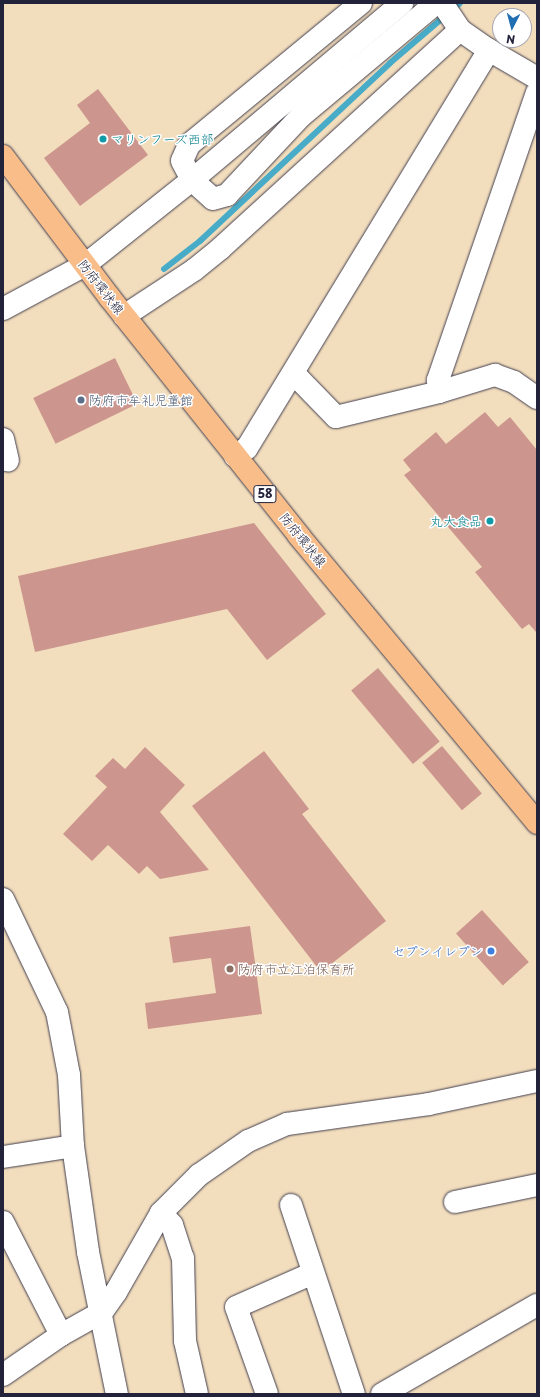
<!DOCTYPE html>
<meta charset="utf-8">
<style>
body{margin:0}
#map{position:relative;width:540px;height:1397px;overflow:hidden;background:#f2ddbd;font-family:"Playpen Sans","Klee One",sans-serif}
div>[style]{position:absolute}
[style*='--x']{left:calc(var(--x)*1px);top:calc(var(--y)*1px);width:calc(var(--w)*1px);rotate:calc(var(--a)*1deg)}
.stream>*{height:6px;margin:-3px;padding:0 3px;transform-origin:3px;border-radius:3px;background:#48acc8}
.building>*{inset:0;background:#cc968e;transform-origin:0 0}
.roads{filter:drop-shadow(0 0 1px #413e4e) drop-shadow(0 0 1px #413e4e)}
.minor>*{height:22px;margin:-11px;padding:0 11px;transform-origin:11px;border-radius:11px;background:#fff}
.tertiary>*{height:22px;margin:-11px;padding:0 11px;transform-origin:11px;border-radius:11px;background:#fff}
.primary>*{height:22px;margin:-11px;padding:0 11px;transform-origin:11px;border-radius:11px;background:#f8bd89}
.dots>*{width:11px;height:11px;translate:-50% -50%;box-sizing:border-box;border:2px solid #fff;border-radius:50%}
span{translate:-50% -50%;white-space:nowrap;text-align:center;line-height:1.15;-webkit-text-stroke:3px #fff;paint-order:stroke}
.shield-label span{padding:1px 3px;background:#fff;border:1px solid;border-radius:3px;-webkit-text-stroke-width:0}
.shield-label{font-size:12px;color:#22223b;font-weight:700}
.culture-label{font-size:13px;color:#0d838f}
.left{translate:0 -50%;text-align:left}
.right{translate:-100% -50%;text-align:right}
.street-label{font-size:13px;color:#22223b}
.service-label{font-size:13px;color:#4e5e75}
.shop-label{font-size:13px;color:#366cbe}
.education-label{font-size:13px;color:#785e54}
.frame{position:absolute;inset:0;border:4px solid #22223b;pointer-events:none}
.north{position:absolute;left:492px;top:8px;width:40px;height:40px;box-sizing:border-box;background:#fff;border:1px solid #a7a7b1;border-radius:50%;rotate:186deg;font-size:11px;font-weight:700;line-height:16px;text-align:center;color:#22223b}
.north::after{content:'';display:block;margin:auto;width:14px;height:18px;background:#1f6fb2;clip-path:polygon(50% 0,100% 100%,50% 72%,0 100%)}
</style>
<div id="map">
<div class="stream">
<div style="--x:164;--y:269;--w:46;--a:-37.9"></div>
<div style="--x:200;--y:241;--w:260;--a:-43.1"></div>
<div style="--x:390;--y:63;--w:92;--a:-40.6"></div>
</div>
<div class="building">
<div style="clip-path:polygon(98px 89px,148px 155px,80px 206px,44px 158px,90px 123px,77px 105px)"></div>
<div style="left:115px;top:358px;width:51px;height:91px;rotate:64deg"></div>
<div style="clip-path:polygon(485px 412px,498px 427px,510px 417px,537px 450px,536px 632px,529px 624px,522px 629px,475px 572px,482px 567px,404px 475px,411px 470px,403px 460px,436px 432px,446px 444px)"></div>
<div style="clip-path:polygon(254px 523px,326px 614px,267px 660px,227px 609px,35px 652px,18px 576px)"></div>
<div style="left:378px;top:668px;width:96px;height:35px;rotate:50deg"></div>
<div style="left:442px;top:746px;width:62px;height:26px;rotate:50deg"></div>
<div style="clip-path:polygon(145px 747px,185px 785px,160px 812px,209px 870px,160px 879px,147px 866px,139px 874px,108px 845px,92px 861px,63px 834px,107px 787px,95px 776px,113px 758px,125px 769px)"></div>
<div style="clip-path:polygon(264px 751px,309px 809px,302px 814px,386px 921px,321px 972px,192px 806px)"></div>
<div style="left:482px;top:910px;width:70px;height:35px;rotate:48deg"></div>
<div style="clip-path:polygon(250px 926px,262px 1014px,148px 1029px,145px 1003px,216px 993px,211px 958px,173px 963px,169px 937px)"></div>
</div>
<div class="roads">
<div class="minor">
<div style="--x:361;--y:3;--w:223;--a:140.5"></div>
<div style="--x:189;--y:145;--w:17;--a:114"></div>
<div style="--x:182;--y:161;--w:21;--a:62"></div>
<div style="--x:192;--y:180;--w:28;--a:42"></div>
<div style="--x:213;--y:199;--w:15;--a:-16"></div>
<div style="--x:227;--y:195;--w:108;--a:-46.9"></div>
<div style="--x:301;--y:116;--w:176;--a:-39.9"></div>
<div style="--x:442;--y:3;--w:32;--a:56"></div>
<div style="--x:460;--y:30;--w:35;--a:35"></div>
<div style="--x:3;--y:309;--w:93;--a:-28.2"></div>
<div style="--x:124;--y:316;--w:84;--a:-33.3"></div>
<div style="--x:194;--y:270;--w:35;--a:-39"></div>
<div style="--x:221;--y:248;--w:323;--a:-42.4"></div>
<div style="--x:292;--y:376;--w:8;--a:23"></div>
<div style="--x:299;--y:379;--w:53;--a:45.8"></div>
<div style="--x:336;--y:417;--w:106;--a:-13.6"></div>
<div style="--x:439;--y:392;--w:59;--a:-16.9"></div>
<div style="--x:495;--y:375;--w:20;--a:20"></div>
<div style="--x:514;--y:382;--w:28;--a:35"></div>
<div style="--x:439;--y:392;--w:12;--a:-95"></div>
<div style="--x:438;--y:380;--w:304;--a:-71"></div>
<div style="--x:3;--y:439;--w:22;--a:77"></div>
<div style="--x:235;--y:456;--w:14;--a:-34"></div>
<div style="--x:247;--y:448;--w:466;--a:-58.7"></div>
<div style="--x:489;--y:50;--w:56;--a:30.3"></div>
<div style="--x:3;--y:899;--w:125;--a:64.5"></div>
<div style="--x:57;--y:1012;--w:64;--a:79.2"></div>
<div style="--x:69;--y:1075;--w:71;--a:86.8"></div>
<div style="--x:73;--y:1146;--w:107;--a:81.9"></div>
<div style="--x:88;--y:1252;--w:145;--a:78.5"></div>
<div style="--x:3;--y:1157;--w:71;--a:-8.9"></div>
<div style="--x:455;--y:1202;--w:84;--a:-11.7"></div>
<div style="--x:291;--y:1205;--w:199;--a:71.6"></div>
<div style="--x:161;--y:1213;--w:16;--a:47"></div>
<div style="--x:172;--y:1225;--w:35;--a:72"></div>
<div style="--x:183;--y:1258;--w:83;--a:88.6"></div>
<div style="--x:185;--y:1341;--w:54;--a:77.2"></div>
<div style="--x:3;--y:1222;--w:127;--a:62.8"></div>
<div style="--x:3;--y:1375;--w:70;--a:-34.6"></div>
<div style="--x:61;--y:1335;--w:47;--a:-29.3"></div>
<div style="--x:102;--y:1312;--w:24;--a:-55"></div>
<div style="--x:116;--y:1292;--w:91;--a:-60.3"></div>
<div style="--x:161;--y:1213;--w:54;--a:-45"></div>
<div style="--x:199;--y:1175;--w:60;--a:-34.8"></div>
<div style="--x:248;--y:1141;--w:43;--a:-23.6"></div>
<div style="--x:287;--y:1124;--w:143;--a:-8"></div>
<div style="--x:429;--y:1104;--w:110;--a:-12"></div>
<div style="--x:267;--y:1394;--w:92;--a:-109.6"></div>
<div style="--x:236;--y:1307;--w:84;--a:-23.8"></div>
<div style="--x:382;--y:1394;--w:179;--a:-29.9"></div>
</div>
<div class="tertiary">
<div style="--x:85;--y:265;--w:137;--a:-38.5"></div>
<div style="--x:192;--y:180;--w:275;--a:-40.1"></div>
</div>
<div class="primary">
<div style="--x:3;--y:156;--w:178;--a:53"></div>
<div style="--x:110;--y:298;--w:304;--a:51.5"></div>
<div style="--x:299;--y:536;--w:373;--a:50.3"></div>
</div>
</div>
<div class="dots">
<div style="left:103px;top:139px;background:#0f9aa8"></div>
<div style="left:81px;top:400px;background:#5c6f8a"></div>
<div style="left:490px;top:521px;background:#0f9aa8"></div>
<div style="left:491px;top:951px;background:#3f7fe0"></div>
<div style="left:230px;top:969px;background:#8d6e63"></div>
</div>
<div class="shield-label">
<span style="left:265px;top:494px">58</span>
</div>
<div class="culture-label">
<span class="left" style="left:111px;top:139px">マリンフーズ西部</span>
<span class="right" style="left:482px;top:521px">丸大食品</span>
</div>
<div class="street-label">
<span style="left:101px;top:287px;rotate:52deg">防府環状線</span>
<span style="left:303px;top:540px;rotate:51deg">防府環状線</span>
</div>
<div class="service-label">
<span class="left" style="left:89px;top:400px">防府市牟礼児童館</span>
</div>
<div class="shop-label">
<span class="right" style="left:483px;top:951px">セブンイレブン</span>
</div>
<div class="education-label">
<span class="left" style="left:238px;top:969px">防府市立江泊保育所</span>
</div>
<div class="frame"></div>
<div class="north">N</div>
</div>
